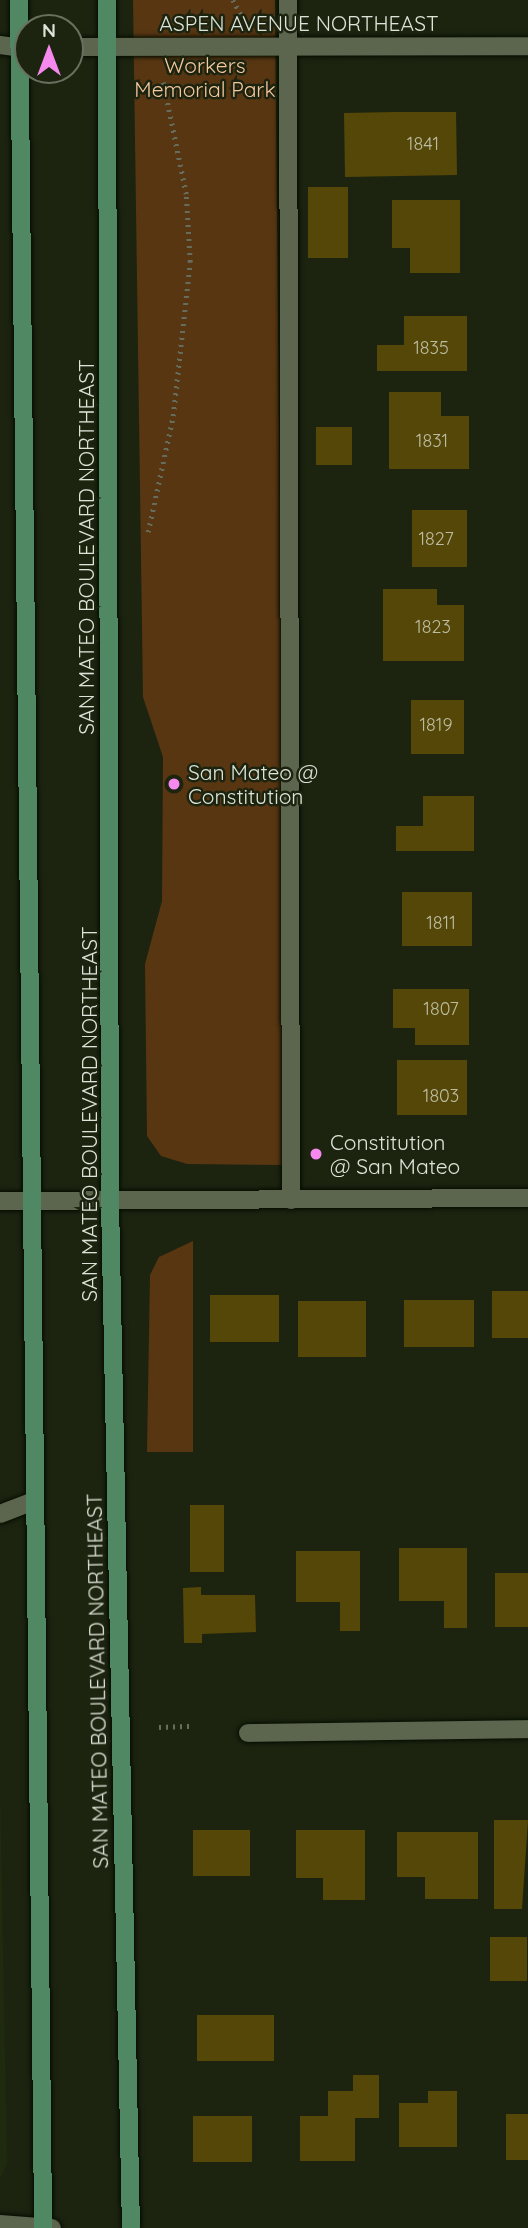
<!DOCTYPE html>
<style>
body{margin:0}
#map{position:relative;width:528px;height:2228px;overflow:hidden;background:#1c2410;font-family:Quicksand,sans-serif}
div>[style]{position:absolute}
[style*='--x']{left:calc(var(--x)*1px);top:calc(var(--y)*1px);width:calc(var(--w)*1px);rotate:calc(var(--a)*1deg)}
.built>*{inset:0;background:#202a0f}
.green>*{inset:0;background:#583612}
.building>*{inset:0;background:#554708;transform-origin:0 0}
.path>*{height:4.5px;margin-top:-2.25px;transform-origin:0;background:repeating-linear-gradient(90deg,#666d5c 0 2px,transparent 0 7px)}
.roads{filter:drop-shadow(0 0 2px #060d00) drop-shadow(0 0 2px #060d00)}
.service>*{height:18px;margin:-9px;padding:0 9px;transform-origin:9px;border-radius:9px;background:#5c664f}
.minor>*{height:18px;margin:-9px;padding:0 9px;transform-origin:9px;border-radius:9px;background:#5c664f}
.tertiary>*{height:18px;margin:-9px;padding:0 9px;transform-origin:9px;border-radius:9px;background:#5c664f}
.secondary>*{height:18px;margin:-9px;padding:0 9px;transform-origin:9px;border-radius:9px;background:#4f8862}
.dots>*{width:19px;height:19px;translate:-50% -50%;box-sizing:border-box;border:4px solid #1c2410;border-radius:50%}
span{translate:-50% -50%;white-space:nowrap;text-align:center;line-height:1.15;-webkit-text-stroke:5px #1c2410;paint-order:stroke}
.number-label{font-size:18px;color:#bbbca2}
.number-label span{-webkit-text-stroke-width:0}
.street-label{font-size:21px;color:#dde3d6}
.park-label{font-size:21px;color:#f5c79d}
.poi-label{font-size:21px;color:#dde3d6}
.left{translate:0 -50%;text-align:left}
.north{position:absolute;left:14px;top:14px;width:70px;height:70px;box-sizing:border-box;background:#1c2410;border:2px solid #69705f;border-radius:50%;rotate:0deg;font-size:19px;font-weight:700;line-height:28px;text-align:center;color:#dde3d6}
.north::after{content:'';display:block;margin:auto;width:24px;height:32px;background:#f689ee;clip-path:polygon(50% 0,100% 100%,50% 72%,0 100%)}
</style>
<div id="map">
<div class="built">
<div style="clip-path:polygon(0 1785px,7px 2164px,0 2179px)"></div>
</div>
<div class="green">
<div style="clip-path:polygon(133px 0,275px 0,286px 1165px,187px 1164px,161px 1156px,147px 1136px,145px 964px,162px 901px,163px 757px,143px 697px)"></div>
<div style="clip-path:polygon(193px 1241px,193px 1452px,147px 1452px,150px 1275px,159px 1257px)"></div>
</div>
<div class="building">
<div style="clip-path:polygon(394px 112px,456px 112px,457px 175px,345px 177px,344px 113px)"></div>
<div style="left:308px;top:187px;width:40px;height:71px"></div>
<div style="clip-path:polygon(392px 200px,460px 200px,460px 273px,410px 273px,410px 248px,392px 248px)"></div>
<div style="clip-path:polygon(404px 316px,467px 316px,467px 371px,377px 371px,377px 345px,404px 345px)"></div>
<div style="clip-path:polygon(389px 392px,441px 392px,441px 416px,469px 416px,469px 469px,389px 469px)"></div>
<div style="left:316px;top:427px;width:36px;height:38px"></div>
<div style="left:412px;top:510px;width:55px;height:57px"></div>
<div style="clip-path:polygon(383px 589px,437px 589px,437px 605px,464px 605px,464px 661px,383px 661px)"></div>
<div style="left:411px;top:700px;width:53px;height:54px"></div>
<div style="clip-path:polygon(423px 796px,474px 796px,474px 851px,396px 851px,396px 826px,423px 826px)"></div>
<div style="left:402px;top:892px;width:70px;height:54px"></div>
<div style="clip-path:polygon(393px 989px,469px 989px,469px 1045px,415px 1045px,415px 1028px,393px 1028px)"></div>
<div style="left:397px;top:1060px;width:70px;height:55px"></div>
<div style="left:492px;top:1291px;width:36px;height:47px"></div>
<div style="left:210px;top:1295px;width:69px;height:47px"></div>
<div style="left:404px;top:1300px;width:70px;height:47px"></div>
<div style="left:298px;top:1301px;width:68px;height:56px"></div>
<div style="left:190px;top:1505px;width:34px;height:67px"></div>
<div style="clip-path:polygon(399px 1548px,467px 1548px,467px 1628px,444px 1628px,444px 1601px,399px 1601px)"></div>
<div style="clip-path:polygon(296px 1551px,360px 1551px,360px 1631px,340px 1631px,340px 1602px,296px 1602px)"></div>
<div style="left:495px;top:1573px;width:33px;height:54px"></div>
<div style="clip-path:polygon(201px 1587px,201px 1595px,255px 1595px,256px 1632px,202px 1634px,202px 1643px,184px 1643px,183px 1588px)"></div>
<div style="clip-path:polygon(494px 1820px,528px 1820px,522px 1909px,494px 1909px)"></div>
<div style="left:193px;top:1830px;width:57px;height:46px"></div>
<div style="clip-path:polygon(296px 1830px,365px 1830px,365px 1900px,323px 1900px,323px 1878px,296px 1878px)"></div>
<div style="clip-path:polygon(397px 1832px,478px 1832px,478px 1899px,425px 1899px,425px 1877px,397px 1877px)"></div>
<div style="left:490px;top:1937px;width:37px;height:44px"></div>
<div style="left:197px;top:2015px;width:77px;height:46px"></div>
<div style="clip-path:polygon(353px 2075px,379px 2075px,379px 2118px,355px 2118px,355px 2161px,300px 2161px,300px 2116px,328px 2116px,328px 2091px,353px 2091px)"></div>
<div style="clip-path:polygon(428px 2091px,457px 2091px,457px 2147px,399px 2147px,399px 2103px,428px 2103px)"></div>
<div style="left:506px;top:2114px;width:22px;height:46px"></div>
<div style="left:193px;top:2116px;width:59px;height:46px"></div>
</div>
<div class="path">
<div style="--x:233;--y:0;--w:18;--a:61"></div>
<div style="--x:148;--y:532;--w:119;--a:-77.8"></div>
<div style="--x:173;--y:416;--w:155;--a:-83.7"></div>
<div style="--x:190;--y:262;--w:68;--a:-93.4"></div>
<div style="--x:186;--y:194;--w:114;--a:-101.6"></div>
<div style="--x:159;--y:1727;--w:34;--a:-2"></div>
</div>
<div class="roads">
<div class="service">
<div style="--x:288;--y:0;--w:1200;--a:89.86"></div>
<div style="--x:0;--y:1514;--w:36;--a:-21"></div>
</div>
<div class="minor">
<div style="--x:0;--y:45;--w:28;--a:8"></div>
<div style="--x:70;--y:47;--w:458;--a:-0.1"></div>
<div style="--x:248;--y:1733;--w:280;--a:-0.8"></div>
<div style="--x:0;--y:2224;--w:52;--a:4.4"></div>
</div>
<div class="tertiary">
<div style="--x:0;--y:1201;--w:528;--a:-0.33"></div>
</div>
<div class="secondary">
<div style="--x:19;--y:0;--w:2228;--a:89.38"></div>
<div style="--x:107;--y:0;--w:1202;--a:89.86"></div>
<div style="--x:110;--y:1202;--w:1026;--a:88.83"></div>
</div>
</div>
<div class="dots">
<div style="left:174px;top:784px;background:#f689ee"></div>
<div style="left:316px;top:1154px;background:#f689ee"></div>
</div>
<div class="number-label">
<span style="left:423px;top:144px">1841</span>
<span style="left:431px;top:348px">1835</span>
<span style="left:432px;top:441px">1831</span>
<span style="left:436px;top:539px">1827</span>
<span style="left:433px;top:627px">1823</span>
<span style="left:436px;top:725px">1819</span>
<span style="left:441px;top:923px">1811</span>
<span style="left:441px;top:1009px">1807</span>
<span style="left:441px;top:1096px">1803</span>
</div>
<div class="street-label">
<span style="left:299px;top:23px">ASPEN AVENUE NORTHEAST</span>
<span style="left:86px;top:547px;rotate:-90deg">SAN MATEO BOULEVARD NORTHEAST</span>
<span style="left:89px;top:1114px;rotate:-90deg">SAN MATEO BOULEVARD NORTHEAST</span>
<span style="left:97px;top:1681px;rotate:-91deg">SAN MATEO BOULEVARD NORTHEAST</span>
</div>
<div class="park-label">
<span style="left:205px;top:77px">Workers<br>Memorial Park</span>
</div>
<div class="poi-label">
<span class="left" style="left:188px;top:784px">San Mateo @<br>Constitution</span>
<span class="left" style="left:330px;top:1154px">Constitution<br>@ San Mateo</span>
</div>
<div class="north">N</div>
</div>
